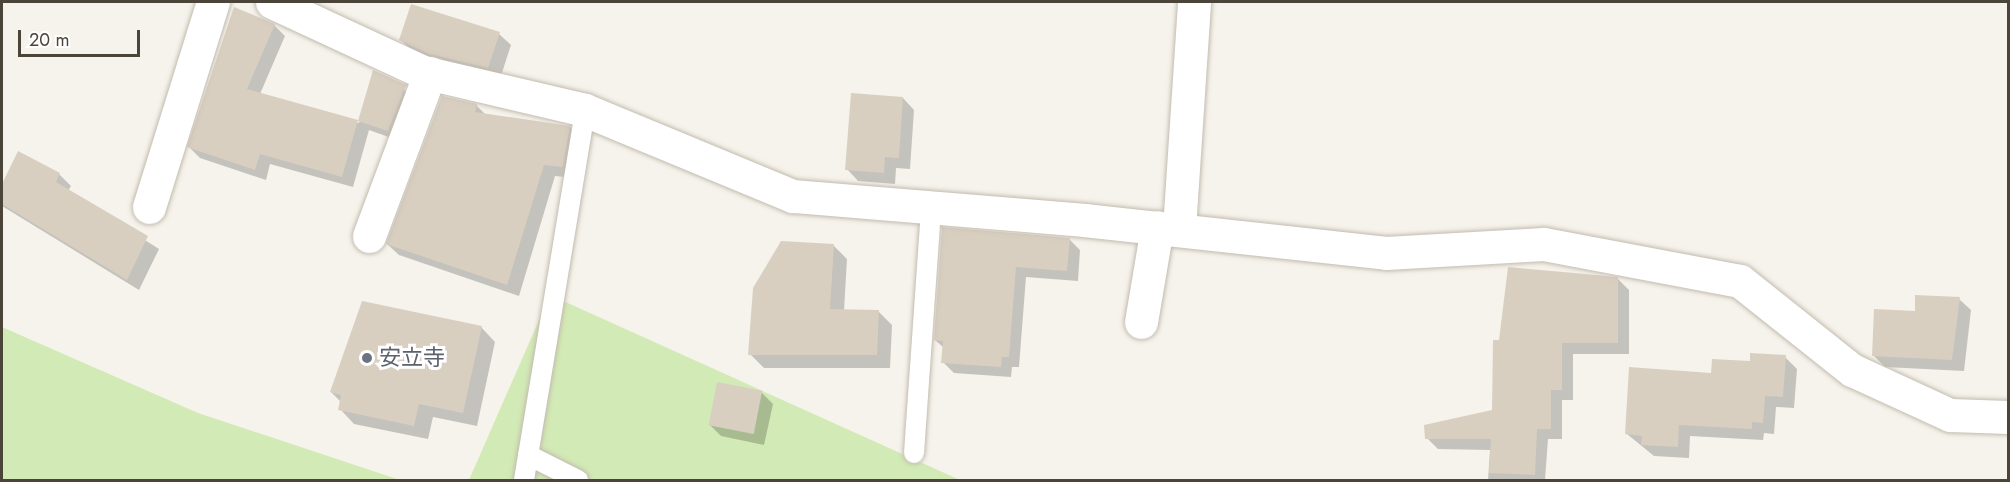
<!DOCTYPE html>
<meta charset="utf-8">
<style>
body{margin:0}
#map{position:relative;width:2010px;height:482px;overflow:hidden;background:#f6f3ec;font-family:Jost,"Noto Sans JP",sans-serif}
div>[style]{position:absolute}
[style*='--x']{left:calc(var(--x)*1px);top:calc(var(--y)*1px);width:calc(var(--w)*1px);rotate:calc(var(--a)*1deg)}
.green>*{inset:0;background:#d2eab5}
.shadow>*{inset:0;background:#0003}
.building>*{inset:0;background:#d8cfc1;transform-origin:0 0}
.roads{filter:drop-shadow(0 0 2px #c2bbae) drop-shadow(0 0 2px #c2bbae)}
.lane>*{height:20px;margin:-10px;padding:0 10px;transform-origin:10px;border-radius:10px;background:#fff}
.street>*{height:33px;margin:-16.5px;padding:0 16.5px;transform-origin:16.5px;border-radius:16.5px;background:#fff}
.dots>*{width:16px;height:16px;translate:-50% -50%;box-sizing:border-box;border:3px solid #fff;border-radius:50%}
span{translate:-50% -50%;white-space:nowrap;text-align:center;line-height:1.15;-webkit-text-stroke:6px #fff;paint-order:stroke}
.worship-label{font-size:22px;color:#5b616d}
.left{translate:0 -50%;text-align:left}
.frame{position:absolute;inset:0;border:3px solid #4b4439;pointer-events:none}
.scale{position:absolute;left:18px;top:30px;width:122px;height:27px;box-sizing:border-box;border:3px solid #4b4439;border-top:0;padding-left:8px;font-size:18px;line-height:21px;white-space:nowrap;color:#4b4439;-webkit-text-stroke:4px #fff;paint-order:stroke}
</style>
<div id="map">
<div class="green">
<div style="clip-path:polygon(550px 295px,960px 480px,469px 480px)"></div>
<div style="clip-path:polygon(2px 327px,198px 413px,400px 480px,2px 480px)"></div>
</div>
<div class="shadow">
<div style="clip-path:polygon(274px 25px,285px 36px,260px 94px,359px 123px,374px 72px,416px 97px,400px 141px,369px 130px,353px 187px,270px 164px,266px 180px,200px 158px,189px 147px)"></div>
<div style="clip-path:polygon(499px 34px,511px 45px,500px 79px,412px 51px,401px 40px)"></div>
<div style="clip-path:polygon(903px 98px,914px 110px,910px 169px,896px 168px,895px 184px,858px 181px,847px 169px)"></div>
<div style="clip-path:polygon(476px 105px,486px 115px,570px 127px,581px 139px,575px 178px,555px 176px,519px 296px,399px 255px,387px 244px)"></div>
<div style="clip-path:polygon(18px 153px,59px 174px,71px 186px,68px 191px,159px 249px,139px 290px,2px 206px,2px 187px)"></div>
<div style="clip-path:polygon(943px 229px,1069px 239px,1080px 250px,1078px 281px,1026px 277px,1019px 367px,1012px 367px,1011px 377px,954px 373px,943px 362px,944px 348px,935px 340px)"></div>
<div style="clip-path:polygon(834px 246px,847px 259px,844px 311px,879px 312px,892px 325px,890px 368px,764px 368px,750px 354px)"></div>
<div style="clip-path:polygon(1617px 278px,1629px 290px,1629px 354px,1573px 354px,1573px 400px,1562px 400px,1562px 439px,1548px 439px,1545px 480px,1488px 480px,1490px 450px,1438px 449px,1427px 438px,1494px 411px,1500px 341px)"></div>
<div style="clip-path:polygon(1959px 299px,1971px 310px,1964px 371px,1885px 367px,1873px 355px)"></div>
<div style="clip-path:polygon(481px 327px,495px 342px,477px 426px,433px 417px,428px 439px,354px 424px,340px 409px,341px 402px,331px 392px)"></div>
<div style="clip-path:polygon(1785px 357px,1797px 369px,1794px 408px,1776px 407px,1774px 434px,1764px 433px,1763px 440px,1690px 436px,1689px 458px,1654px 456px,1627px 434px,1713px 375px)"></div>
<div style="clip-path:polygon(761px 392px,773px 404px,764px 445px,721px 436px,709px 424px)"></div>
</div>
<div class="building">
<div style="clip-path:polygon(411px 4px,500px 32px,488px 68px,429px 54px,399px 40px)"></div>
<div style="clip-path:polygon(234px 7px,275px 24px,247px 89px,358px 120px,342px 177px,260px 154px,255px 170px,187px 147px)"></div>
<div style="clip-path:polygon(373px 70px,406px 85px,388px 131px,358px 121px)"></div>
<div style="clip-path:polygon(851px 93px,903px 97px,899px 158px,885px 157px,884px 173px,845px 170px)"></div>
<div style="clip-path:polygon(442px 96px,477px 104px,475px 112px,570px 126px,563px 167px,544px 165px,507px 285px,386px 244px)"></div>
<div style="clip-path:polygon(18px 151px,60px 173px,56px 182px,148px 236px,127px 280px,2px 204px,2px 184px)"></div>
<div style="clip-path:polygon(942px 227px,1070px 238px,1067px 271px,1016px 267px,1009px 357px,1002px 357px,1001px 367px,941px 363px,943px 341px,934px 340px)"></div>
<div style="clip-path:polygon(781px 241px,834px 244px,830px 309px,879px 310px,877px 355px,748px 355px,753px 288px)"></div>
<div style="clip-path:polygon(1508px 267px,1618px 277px,1618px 343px,1562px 343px,1562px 390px,1551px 390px,1551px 429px,1537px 429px,1535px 475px,1489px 473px,1491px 439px,1425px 439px,1424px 425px,1492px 410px,1493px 340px,1499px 340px)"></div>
<div style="clip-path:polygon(1915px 295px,1960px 297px,1952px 360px,1872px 356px,1874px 309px,1915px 311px)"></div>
<div style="clip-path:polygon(362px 301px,482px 326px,463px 413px,419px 404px,414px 426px,338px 410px,341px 395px,330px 392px)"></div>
<div style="clip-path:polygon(1750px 353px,1786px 355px,1783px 397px,1765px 396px,1763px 423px,1752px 422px,1752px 429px,1679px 425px,1678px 447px,1641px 445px,1642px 436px,1625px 434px,1629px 367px,1711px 373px,1712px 359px,1750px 361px)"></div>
<div style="left:717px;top:382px;width:46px;height:44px;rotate:11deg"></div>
</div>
<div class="roads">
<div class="lane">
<div style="--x:914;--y:453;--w:245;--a:-86"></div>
<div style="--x:528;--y:455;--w:56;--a:26.6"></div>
<div style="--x:524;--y:480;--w:375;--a:-80.6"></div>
</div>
<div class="street">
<div style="--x:272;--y:2;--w:166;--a:24.9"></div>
<div style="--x:423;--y:72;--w:166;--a:13.2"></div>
<div style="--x:585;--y:110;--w:225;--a:22.5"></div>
<div style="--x:793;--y:196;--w:292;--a:4.7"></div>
<div style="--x:1084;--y:220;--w:304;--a:6.2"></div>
<div style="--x:1386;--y:253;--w:158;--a:-3.3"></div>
<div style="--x:1544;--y:244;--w:199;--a:10.7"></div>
<div style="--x:1740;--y:281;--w:143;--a:38.5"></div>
<div style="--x:1852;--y:370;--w:108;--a:24.7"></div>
<div style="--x:1950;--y:415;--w:58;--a:2"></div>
<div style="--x:149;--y:207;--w:215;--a:-72.7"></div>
<div style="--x:1179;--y:229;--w:227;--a:-86.2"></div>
<div style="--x:369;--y:236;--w:174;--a:-69.5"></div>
<div style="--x:1141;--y:322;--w:96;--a:-80.4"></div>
</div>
</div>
<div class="dots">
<div style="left:367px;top:358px;background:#6b7280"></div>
</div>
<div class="worship-label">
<span class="left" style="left:379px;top:358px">安立寺</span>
</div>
<div class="frame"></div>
<div class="scale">20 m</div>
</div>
